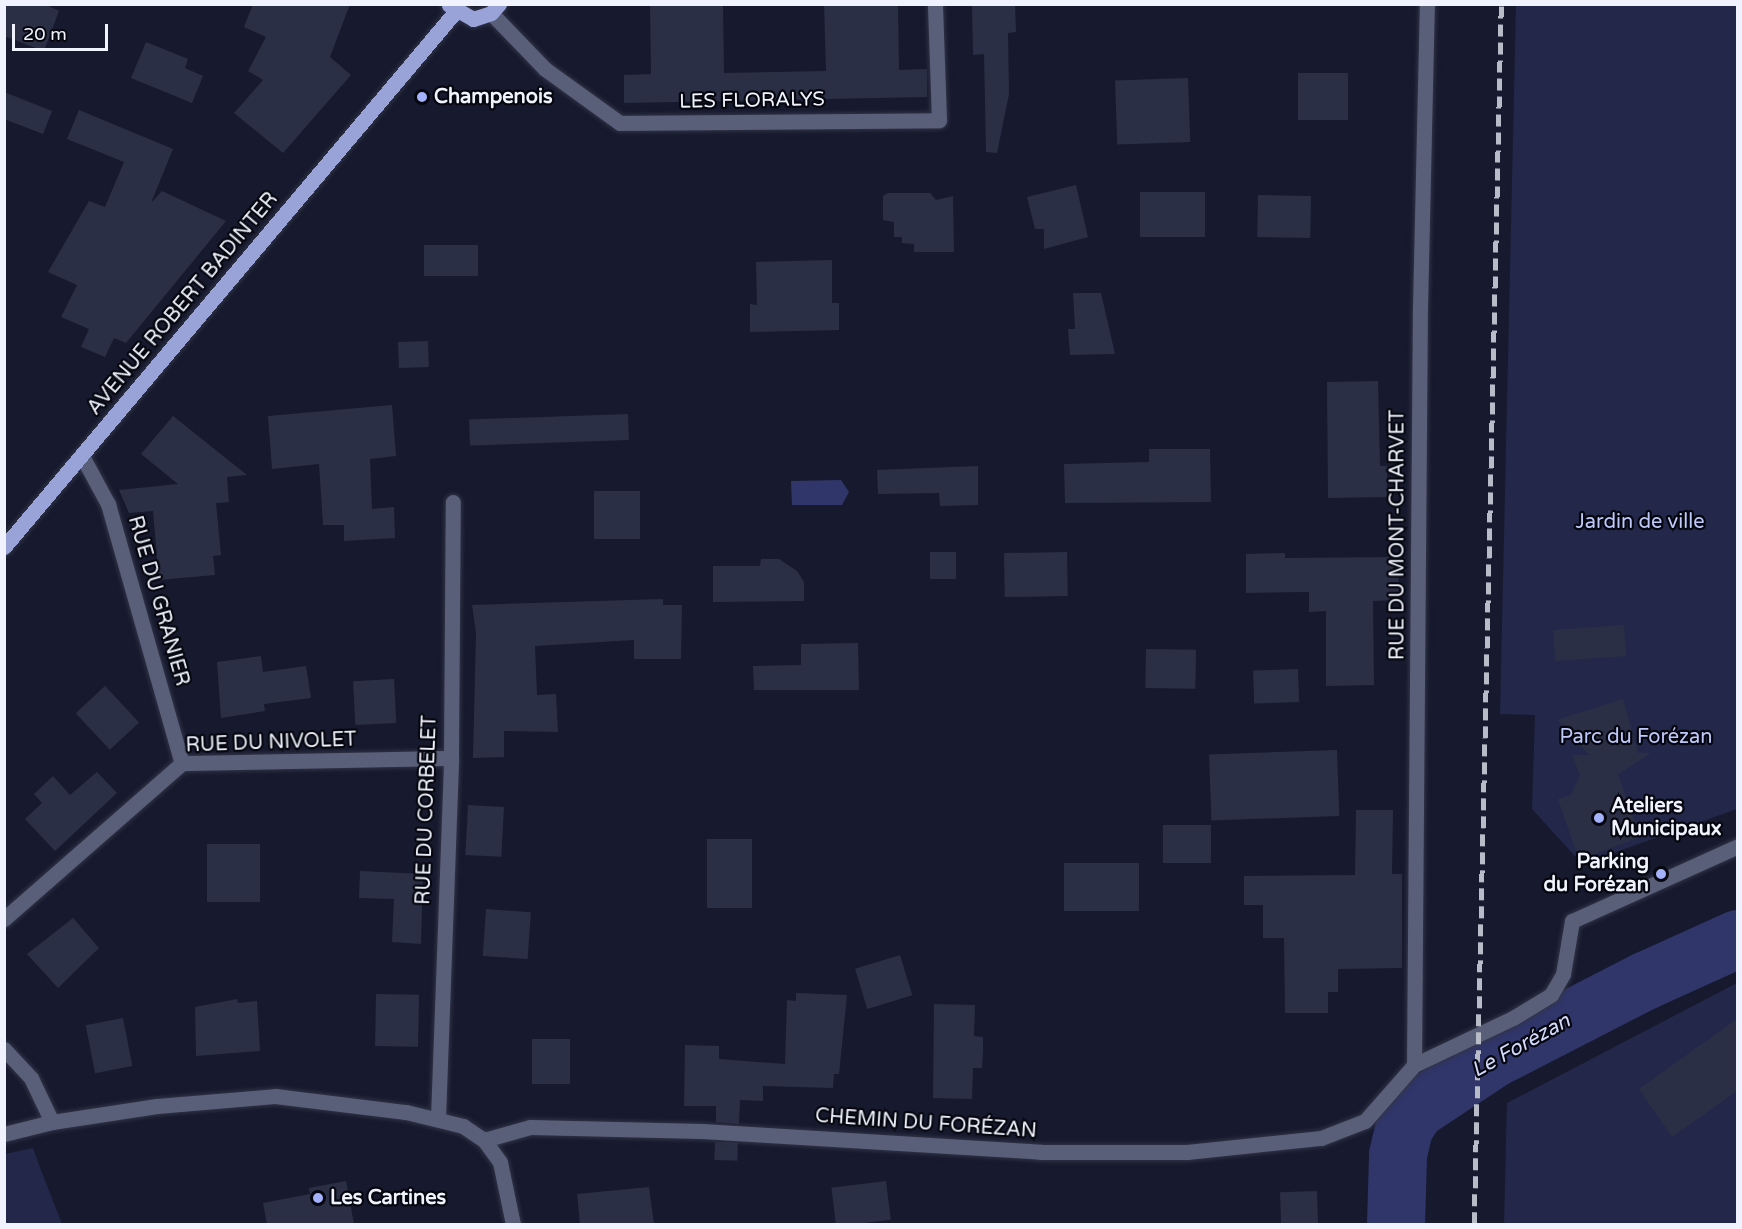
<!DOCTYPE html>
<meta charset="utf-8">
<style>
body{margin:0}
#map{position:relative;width:1742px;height:1229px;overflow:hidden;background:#171a2e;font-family:"Varela Round",sans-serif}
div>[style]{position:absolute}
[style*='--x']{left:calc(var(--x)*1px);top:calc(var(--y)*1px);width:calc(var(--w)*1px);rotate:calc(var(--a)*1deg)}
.green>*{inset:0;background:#23284a}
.water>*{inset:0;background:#30366a}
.river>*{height:58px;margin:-29px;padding:0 29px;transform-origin:29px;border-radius:29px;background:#30366a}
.building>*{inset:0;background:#2b2f45;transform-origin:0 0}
.roads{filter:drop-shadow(0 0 2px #313447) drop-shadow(0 0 2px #313447)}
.minor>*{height:15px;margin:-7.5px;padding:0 7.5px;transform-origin:7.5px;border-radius:7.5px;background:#5a5f79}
.major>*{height:15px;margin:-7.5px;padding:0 7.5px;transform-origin:7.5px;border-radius:7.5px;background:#99a3d8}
.rail>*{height:4.5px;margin-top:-2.25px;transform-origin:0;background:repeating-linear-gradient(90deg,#b8bbc8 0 12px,transparent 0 18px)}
.dots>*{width:16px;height:16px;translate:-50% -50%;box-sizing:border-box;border:3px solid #05060e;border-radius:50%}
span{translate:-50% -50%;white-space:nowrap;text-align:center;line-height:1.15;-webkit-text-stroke:4.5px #05060e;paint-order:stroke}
.poi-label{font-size:20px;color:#f0f3fe;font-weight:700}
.left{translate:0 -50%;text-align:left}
.right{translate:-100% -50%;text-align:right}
.street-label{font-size:20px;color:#f0f3fe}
.park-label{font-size:20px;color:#bec8fb}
.water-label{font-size:21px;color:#d2d9fb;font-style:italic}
.frame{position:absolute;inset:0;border:6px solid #f0f3fe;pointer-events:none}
.scale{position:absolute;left:12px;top:24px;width:96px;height:27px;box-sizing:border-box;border:3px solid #f0f3fe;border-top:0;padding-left:8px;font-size:18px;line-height:21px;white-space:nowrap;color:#f0f3fe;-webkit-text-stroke:4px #05060e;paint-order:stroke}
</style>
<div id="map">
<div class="green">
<div style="clip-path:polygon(1516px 5px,1737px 5px,1737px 809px,1582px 864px,1532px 809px,1535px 715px,1500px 714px)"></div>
<div style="clip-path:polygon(1737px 983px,1737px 1224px,1504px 1224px,1507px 1103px)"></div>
<div style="clip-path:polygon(33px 1148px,39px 1165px,62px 1224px,5px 1224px,5px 1154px)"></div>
</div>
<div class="water">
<div style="clip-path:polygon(841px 480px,849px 492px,842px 505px,792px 505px,791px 481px)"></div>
</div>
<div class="river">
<div style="--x:1396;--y:1224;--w:69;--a:-88.3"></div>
<div style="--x:1398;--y:1155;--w:28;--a:-77"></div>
<div style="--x:1404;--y:1128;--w:22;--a:-56"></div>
<div style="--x:1416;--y:1110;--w:92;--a:-33.5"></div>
<div style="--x:1493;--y:1059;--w:171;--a:-27.2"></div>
<div style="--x:1645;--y:981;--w:102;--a:-24.3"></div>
</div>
<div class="building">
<div style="clip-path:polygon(4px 4px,44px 4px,59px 11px,44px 51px,4px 36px)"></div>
<div style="clip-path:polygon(253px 4px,350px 4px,330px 57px,351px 75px,283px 153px,234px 113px,263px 80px,248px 71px,266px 37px,244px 27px)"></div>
<div style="clip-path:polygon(650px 4px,723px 4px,724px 73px,826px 71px,824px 4px,898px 4px,899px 70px,927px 69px,927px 97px,624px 103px,624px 75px,651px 74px)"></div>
<div style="clip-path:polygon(972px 4px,1015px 4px,1016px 32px,1008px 33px,1009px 94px,997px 153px,986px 152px,984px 54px,973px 55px)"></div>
<div style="clip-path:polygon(146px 42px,188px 59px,185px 68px,203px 76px,192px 103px,131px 78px)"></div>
<div style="left:1298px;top:73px;width:50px;height:47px"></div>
<div style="left:1188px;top:78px;width:64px;height:73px;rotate:88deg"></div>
<div style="clip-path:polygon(4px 92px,52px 111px,43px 134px,4px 119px)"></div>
<div style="clip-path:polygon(79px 110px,173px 149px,151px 203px,162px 191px,226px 221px,126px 343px,114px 338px,105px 357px,81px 347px,89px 329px,61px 317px,77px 285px,48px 272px,89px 201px,105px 207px,124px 162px,67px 139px)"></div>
<div style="clip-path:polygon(1076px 185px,1088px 237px,1044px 249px,1044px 229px,1035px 229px,1027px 197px)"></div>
<div style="left:1205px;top:192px;width:45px;height:65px;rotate:90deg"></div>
<div style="clip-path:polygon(888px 193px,930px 193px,936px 200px,953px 196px,954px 252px,914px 252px,914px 244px,902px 243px,902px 237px,894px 237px,894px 222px,883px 220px,883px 196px)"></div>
<div style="left:1258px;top:195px;width:53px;height:42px;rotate:1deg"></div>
<div style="left:478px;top:245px;width:31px;height:54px;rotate:90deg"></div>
<div style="clip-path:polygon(832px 260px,832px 303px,839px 303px,839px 330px,750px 332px,750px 304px,757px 305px,756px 262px)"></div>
<div style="clip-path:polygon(1073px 293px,1101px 293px,1115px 354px,1070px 355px,1068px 329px,1075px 329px)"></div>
<div style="left:428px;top:341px;width:26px;height:30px;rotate:88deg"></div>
<div style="clip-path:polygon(1378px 381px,1380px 466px,1387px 466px,1387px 497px,1328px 498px,1327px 382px)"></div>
<div style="clip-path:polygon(392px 405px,396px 456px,370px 459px,372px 509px,394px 507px,395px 538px,344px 541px,344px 525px,323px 525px,319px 464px,272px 469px,268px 416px)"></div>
<div style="left:628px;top:414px;width:26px;height:159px;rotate:88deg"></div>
<div style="clip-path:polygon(173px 416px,247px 475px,227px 477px,229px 502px,216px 503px,221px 555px,213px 556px,215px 575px,159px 580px,153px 511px,129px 513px,119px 490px,178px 484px,141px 454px)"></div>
<div style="clip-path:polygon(1149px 449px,1210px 449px,1211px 502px,1065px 503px,1064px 464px,1149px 462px)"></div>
<div style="clip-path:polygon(978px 466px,978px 505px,940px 506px,939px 493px,878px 494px,877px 470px)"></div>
<div style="left:594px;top:491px;width:46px;height:48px"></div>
<div style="left:930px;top:552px;width:26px;height:27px"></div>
<div style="left:1067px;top:552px;width:44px;height:63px;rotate:89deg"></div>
<div style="clip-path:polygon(1285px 553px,1285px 558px,1398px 557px,1399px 600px,1373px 601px,1374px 685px,1326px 686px,1326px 611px,1309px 612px,1309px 592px,1246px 593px,1246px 554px)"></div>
<div style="clip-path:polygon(761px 559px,779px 559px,797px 571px,804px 582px,804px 601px,713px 602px,713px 566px,760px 566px)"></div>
<div style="clip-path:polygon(663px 599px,663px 605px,682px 605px,681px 659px,634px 659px,634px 640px,535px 646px,537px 695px,556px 694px,558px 732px,504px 731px,504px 757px,473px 758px,476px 633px,472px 605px)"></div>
<div style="left:1624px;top:625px;width:31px;height:71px;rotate:86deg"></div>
<div style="clip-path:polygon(858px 643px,859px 690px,754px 690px,753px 666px,801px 665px,801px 644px)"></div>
<div style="left:1146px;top:649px;width:50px;height:39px;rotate:1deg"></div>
<div style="clip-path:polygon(261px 656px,263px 672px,306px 666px,311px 698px,264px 704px,265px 711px,221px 718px,217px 662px)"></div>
<div style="left:1298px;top:669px;width:33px;height:45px;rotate:88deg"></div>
<div style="left:394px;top:679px;width:44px;height:41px;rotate:87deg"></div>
<div style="left:105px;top:686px;width:50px;height:40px;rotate:47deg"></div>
<div style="clip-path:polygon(1623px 699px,1638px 753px,1651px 753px,1618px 774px,1640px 837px,1579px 860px,1558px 799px,1571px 795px,1580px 775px,1572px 755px,1589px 755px,1557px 720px)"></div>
<div style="left:1337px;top:750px;width:66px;height:128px;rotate:88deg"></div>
<div style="clip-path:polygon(97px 772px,117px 793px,55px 851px,25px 819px,42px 803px,34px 794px,53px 776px,70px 795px)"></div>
<div style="left:468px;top:805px;width:36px;height:50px;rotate:3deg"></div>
<div style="clip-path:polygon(1356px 810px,1393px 810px,1392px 874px,1402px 874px,1402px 968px,1338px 969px,1338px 992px,1328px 992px,1328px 1013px,1285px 1013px,1284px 938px,1263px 938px,1263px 905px,1244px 905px,1244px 876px,1355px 875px)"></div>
<div style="left:1163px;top:825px;width:48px;height:38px"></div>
<div style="left:707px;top:839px;width:45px;height:69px"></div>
<div style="left:207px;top:844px;width:53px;height:58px"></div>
<div style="left:1139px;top:863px;width:48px;height:75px;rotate:90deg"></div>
<div style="clip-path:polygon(360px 871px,423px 874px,421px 944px,392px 942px,394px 899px,359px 898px)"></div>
<div style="left:486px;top:909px;width:45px;height:47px;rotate:4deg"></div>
<div style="clip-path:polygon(73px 918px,99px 948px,58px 988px,27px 954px)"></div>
<div style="left:900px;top:955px;width:42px;height:47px;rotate:73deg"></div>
<div style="clip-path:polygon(796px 993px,847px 995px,839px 1074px,834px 1074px,833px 1088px,763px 1086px,763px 1101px,740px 1100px,739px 1124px,716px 1122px,716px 1106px,684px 1106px,685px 1045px,719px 1046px,719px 1059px,785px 1064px,787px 1000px,796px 1001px)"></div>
<div style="left:376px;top:994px;width:43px;height:52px;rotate:1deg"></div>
<div style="clip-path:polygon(237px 999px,238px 1003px,257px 1001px,260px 1051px,196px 1056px,195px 1007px)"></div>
<div style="clip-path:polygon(934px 1004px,975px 1005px,974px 1036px,983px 1037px,983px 1051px,982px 1068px,973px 1068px,972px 1099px,933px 1098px)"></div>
<div style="left:123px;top:1018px;width:49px;height:38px;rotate:79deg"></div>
<div style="clip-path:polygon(1737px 1019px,1737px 1091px,1672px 1137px,1639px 1089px)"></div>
<div style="left:532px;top:1039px;width:38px;height:45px"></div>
<div style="left:715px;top:1142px;width:23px;height:18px;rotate:2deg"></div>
<div style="clip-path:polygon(346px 1181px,354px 1224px,267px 1224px,263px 1203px,310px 1194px,309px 1188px)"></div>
<div style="left:886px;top:1181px;width:39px;height:55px;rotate:83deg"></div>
<div style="clip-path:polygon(649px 1187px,654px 1224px,580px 1224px,577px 1194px)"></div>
<div style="left:1317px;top:1191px;width:33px;height:37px;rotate:88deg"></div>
</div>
<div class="roads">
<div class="minor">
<div style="--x:491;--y:13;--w:78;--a:46"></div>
<div style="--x:545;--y:69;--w:92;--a:35.8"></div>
<div style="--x:620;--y:123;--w:319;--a:-0.5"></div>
<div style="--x:939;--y:120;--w:116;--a:-92"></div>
<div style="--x:82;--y:456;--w:55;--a:61.6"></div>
<div style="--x:108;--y:504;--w:269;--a:74.1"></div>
<div style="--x:4;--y:919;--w:237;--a:-41.2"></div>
<div style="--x:182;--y:763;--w:269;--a:-1.1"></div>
<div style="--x:4;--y:1049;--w:40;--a:47"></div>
<div style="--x:31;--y:1078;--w:49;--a:64.5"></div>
<div style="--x:1414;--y:1065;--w:758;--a:-89.55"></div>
<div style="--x:1420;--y:307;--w:303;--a:-88.7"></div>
<div style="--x:438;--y:1118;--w:360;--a:-87.9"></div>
<div style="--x:451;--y:758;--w:256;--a:-89.6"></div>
<div style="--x:4;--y:1134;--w:49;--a:-14"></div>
<div style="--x:52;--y:1122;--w:106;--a:-8.7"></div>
<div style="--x:157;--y:1106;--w:118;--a:-4.8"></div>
<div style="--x:275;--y:1096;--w:132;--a:7"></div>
<div style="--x:406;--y:1112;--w:59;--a:13.8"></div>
<div style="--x:463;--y:1126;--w:25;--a:34"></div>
<div style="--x:484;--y:1140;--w:27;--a:54"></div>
<div style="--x:500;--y:1162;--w:63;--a:78.2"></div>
<div style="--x:484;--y:1140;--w:48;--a:-15.8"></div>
<div style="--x:530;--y:1127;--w:172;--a:1.3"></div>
<div style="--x:702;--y:1131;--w:340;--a:3.5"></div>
<div style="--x:1041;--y:1152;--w:146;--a:0"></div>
<div style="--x:1187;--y:1152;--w:135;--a:-6"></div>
<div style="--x:1321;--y:1138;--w:47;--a:-21.1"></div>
<div style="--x:1365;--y:1121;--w:74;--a:-48.8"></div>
<div style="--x:1414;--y:1065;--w:110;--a:-25.4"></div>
<div style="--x:1513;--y:1018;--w:44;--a:-31.2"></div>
<div style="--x:1551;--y:995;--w:24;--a:-60"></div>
<div style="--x:1563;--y:974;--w:54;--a:-80.4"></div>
<div style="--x:1572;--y:921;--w:182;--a:-24.3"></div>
</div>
<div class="major">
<div style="--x:449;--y:5;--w:28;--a:30"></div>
<div style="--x:473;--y:19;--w:19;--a:-18"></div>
<div style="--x:491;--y:13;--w:12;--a:-48"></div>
<div style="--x:4;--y:547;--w:700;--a:-49.87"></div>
</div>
</div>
<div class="rail">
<div style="--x:1474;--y:1224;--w:1220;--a:-88.73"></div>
</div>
<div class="dots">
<div style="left:422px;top:97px;background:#a4b1fc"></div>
<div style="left:1599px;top:818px;background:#a4b1fc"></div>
<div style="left:1661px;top:874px;background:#a4b1fc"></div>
<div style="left:318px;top:1198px;background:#a4b1fc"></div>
</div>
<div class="poi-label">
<span class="left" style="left:434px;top:97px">Champenois</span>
<span class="left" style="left:1611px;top:818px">Ateliers<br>Municipaux</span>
<span class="right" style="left:1649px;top:874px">Parking<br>du Forézan</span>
<span class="left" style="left:330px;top:1198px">Les Cartines</span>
</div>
<div class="street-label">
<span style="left:752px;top:101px;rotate:-1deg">LES FLORALYS</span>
<span style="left:183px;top:304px;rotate:-50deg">AVENUE ROBERT BADINTER</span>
<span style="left:1398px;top:535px;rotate:-90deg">RUE DU MONT-CHARVET</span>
<span style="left:158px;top:601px;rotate:74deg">RUE DU GRANIER</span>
<span style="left:271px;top:743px;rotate:-2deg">RUE DU NIVOLET</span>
<span style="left:427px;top:810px;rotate:-88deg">RUE DU CORBELET</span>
<span style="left:926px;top:1124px;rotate:4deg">CHEMIN DU FORÉZAN</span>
</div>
<div class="park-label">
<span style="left:1640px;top:522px">Jardin de ville</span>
<span style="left:1636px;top:737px">Parc du Forézan</span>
</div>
<div class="water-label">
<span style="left:1521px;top:1046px;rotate:-29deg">Le Forézan</span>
</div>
<div class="frame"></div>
<div class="scale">20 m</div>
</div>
